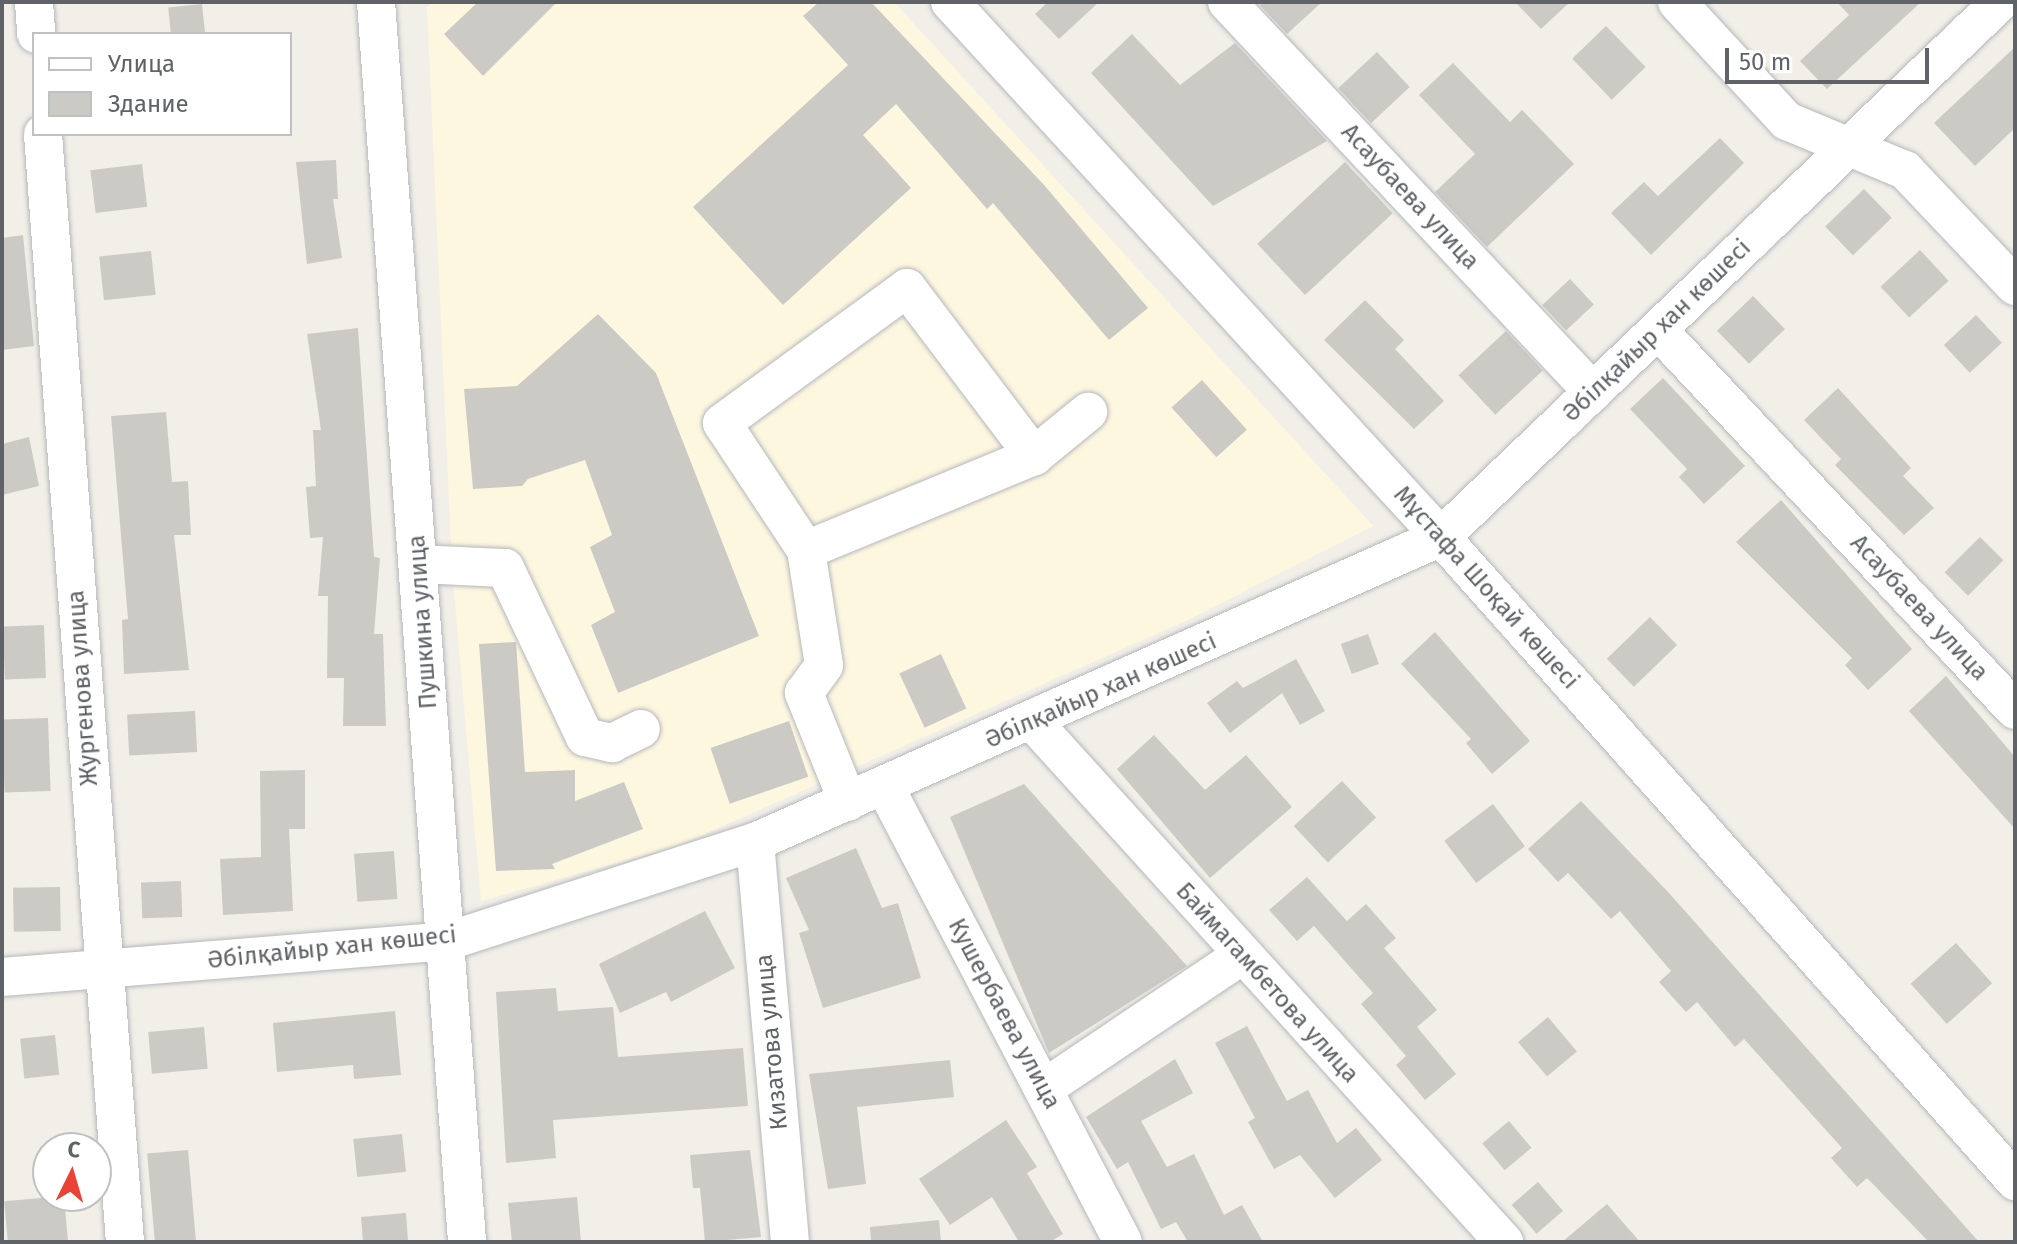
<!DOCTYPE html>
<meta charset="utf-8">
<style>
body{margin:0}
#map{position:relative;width:2017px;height:1244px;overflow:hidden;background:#f1efe8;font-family:"Fira Sans",sans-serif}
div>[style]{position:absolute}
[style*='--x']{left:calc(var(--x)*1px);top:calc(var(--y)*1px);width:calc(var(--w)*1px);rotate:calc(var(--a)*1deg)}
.commercial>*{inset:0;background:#fef7e0}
.building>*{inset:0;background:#cccac5;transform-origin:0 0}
.roads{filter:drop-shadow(0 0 2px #b5b8bc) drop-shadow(0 0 2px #b5b8bc)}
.minor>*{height:38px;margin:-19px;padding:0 19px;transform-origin:19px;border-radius:19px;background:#fff}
span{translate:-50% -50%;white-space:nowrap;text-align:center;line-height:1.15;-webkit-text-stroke:8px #fff;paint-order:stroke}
.street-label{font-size:24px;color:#5f6368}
.frame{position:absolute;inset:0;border:4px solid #5f6368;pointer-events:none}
.legend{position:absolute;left:32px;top:32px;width:260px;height:104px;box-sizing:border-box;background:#fff;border:2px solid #bfc1c3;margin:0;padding:10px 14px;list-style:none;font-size:24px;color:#5f6368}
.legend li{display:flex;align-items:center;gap:16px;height:40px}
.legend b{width:40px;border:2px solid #bfc1c3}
.north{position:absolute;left:32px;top:1132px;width:80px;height:80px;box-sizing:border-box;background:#fff;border:2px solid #bfc1c3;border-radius:50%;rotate:5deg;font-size:22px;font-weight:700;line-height:32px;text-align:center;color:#5f6368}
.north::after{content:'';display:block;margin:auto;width:28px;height:36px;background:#ea4335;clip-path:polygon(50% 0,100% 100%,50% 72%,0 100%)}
.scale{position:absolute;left:1725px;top:48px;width:204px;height:36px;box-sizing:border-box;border:4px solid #5f6368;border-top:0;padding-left:10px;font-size:24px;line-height:28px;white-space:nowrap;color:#5f6368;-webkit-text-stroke:6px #fff;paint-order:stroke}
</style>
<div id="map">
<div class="commercial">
<div style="clip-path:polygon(432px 2px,894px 2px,1373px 526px,1192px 618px,678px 846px,481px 901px,452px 568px,427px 7px)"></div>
</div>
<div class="building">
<div style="clip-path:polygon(478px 2px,557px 2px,483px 76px,444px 34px)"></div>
<div style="clip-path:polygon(819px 2px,871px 2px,1045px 186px,1148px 308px,1109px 340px,993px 203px,987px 209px,896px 104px,863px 135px,911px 188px,783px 305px,693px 207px,848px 65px,803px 16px)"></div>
<div style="clip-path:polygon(1048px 2px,1099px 2px,1059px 39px,1035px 14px)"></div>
<div style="clip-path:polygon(1264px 2px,1322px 2px,1287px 34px,1260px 5px)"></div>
<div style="clip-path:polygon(1515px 2px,1570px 2px,1541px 29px)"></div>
<div style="clip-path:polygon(1837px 2px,1921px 2px,1827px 89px,1800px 61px,1849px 15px)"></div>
<div style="left:202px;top:4px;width:30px;height:34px;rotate:84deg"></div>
<div style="left:1606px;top:26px;width:57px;height:47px;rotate:46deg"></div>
<div style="clip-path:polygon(1132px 34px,1180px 85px,1235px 43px,1327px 141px,1213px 206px,1091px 73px)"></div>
<div style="clip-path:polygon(2015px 47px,2015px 128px,1975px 166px,1934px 123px)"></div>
<div style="left:1377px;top:52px;width:48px;height:53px;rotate:47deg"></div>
<div style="clip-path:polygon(1453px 63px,1510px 122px,1522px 110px,1574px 164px,1487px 247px,1435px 192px,1475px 154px,1419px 95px)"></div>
<div style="clip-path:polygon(1720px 138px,1744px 163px,1651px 255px,1611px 213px,1644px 182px,1658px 196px)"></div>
<div style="clip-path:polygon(336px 160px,338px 199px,333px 199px,342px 258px,307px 264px,296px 162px)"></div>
<div style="left:1345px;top:162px;width:70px;height:120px;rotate:47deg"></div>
<div style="left:142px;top:164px;width:43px;height:52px;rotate:83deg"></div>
<div style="left:1864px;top:189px;width:40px;height:54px;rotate:46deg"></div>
<div style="clip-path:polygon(23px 235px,34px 346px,2px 350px,2px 238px)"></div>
<div style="left:1920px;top:250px;width:42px;height:54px;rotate:47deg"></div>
<div style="left:151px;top:251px;width:44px;height:52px;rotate:84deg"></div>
<div style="left:1570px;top:279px;width:35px;height:38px;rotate:47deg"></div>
<div style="left:1753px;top:296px;width:46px;height:50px;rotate:46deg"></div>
<div style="clip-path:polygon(1365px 300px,1404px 340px,1395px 349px,1444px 401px,1414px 429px,1324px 340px)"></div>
<div style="clip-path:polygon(598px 314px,656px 373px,759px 636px,618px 693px,591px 625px,615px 612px,590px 547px,612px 535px,585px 460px,528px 479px,522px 486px,473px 489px,464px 389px,517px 386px)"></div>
<div style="left:1976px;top:315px;width:38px;height:44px;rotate:47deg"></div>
<div style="clip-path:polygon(358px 328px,374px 557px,380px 558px,374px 634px,383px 634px,386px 726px,343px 726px,344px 678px,327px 678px,328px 596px,318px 596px,323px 537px,310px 538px,306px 487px,316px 486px,313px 430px,321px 430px,307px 334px)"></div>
<div style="left:1506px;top:331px;width:54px;height:65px;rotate:47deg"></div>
<div style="clip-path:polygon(1663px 378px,1745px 466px,1704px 504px,1679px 477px,1687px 469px,1630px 409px)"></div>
<div style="left:1202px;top:380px;width:67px;height:41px;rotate:48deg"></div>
<div style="clip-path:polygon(1838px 388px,1911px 468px,1903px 476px,1934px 508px,1904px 535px,1835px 465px,1841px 459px,1804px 420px)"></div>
<div style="clip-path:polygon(166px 412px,172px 482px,188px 481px,191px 535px,174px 535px,189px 670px,124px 674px,122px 620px,128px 619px,111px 416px)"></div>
<div style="clip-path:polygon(29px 437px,39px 486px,2px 495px,2px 444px)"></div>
<div style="clip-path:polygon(1781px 500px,1912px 649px,1868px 690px,1845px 665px,1852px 658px,1736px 542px)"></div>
<div style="left:1980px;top:537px;width:33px;height:50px;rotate:45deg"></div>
<div style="left:1650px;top:617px;width:39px;height:60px;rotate:46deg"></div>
<div style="left:44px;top:625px;width:53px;height:41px;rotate:88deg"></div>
<div style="clip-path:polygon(1435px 632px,1530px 741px,1492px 774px,1466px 743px,1471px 739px,1401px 664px)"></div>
<div style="left:1368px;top:634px;width:32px;height:29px;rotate:70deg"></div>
<div style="clip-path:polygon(516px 642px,525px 772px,575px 770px,575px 801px,624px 782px,643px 829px,552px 864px,555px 869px,496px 871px,479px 644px)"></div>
<div style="left:941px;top:654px;width:60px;height:46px;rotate:65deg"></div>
<div style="clip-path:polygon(1296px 659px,1325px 711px,1300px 725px,1282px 693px,1230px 733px,1207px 703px,1237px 681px,1243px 688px)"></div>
<div style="clip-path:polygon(1946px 676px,2015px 757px,2015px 829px,1909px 711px)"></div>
<div style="left:195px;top:711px;width:41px;height:68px;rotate:87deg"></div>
<div style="left:48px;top:718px;width:73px;height:46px;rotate:88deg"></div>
<div style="left:789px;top:721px;width:59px;height:83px;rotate:71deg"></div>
<div style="clip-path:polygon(1154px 735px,1205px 790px,1246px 755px,1292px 807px,1210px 878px,1117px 769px)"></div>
<div style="clip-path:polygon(305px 770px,305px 829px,289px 829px,293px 911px,223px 915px,220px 859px,261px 857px,260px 771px)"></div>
<div style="left:1342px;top:781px;width:50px;height:66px;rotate:47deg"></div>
<div style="clip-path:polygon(1024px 784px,1187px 966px,1049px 1053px,950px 817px)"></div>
<div style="clip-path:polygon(1581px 801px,1669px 893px,1979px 1242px,1929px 1242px,1867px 1178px,1857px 1187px,1831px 1158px,1842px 1148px,1744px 1039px,1735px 1047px,1697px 1002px,1686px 1012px,1659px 982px,1671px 971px,1620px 911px,1611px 919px,1568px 873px,1558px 882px,1528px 849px)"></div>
<div style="left:1493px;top:804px;width:53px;height:61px;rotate:53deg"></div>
<div style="clip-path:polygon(856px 848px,882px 908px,898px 903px,921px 978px,823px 1008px,799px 933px,809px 930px,786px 878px)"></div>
<div style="left:394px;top:851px;width:48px;height:40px;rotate:86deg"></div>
<div style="clip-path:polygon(1307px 877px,1347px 921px,1366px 904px,1396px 938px,1384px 948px,1437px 1010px,1417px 1027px,1456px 1074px,1425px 1100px,1396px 1065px,1406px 1056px,1361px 1004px,1373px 993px,1314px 926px,1297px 941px,1269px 910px)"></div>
<div style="left:181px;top:881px;width:36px;height:40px;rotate:88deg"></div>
<div style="left:60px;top:887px;width:44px;height:47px;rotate:89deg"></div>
<div style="clip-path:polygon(705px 911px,735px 968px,671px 1002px,666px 992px,620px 1013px,599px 964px)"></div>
<div style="left:1956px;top:943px;width:54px;height:61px;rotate:48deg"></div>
<div style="clip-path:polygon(556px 988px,558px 1011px,613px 1007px,618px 1057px,743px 1048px,748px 1106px,553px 1120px,556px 1158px,506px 1163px,496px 992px)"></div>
<div style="clip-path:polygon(395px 1011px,401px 1075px,354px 1079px,353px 1065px,277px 1072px,273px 1023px)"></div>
<div style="left:1548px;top:1017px;width:45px;height:39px;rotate:50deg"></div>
<div style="clip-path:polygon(1247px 1026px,1287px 1101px,1308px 1090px,1337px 1143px,1356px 1128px,1382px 1160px,1335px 1198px,1300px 1155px,1274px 1169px,1248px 1122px,1255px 1118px,1215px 1043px)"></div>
<div style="left:204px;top:1027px;width:42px;height:56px;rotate:85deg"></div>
<div style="left:55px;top:1035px;width:40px;height:35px;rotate:84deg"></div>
<div style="clip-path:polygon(1175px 1059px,1193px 1093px,1141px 1121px,1167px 1167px,1194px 1154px,1224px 1215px,1242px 1205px,1263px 1242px,1188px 1242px,1176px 1222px,1161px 1229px,1128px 1162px,1117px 1169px,1086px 1117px)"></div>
<div style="clip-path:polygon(950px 1060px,954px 1097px,857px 1107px,866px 1184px,828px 1189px,809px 1074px)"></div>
<div style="clip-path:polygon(1006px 1120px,1037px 1167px,1027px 1173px,1063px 1234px,1050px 1242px,1019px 1242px,992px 1197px,950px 1225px,919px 1179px)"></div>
<div style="left:1509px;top:1121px;width:35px;height:35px;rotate:50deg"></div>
<div style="left:402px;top:1134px;width:38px;height:49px;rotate:84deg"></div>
<div style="left:188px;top:1150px;width:92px;height:41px;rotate:85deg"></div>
<div style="clip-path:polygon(750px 1150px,761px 1237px,705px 1242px,700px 1188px,693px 1188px,690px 1155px)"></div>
<div style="left:1538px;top:1182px;width:38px;height:35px;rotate:49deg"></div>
<div style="left:64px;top:1196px;width:46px;height:60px;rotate:85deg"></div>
<div style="clip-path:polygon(577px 1197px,581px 1242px,512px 1242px,508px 1203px)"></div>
<div style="clip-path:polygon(1607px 1204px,1640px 1242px,1562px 1242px)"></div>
<div style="clip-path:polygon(406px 1213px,408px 1242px,363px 1242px,361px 1217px)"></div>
<div style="clip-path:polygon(939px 1220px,941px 1242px,871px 1242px,870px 1227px)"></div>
</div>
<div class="roads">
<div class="minor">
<div style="--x:34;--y:2;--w:32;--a:86"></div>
<div style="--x:376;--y:2;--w:1243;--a:85.8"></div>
<div style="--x:950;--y:2;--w:726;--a:47.46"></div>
<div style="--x:1441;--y:537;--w:863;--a:48.29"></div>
<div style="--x:1227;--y:2;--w:535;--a:46.82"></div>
<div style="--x:1677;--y:2;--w:162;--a:47.3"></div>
<div style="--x:1787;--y:121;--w:128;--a:22.6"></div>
<div style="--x:1905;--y:170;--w:160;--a:46.5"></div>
<div style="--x:43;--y:134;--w:1111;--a:85.77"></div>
<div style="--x:1658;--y:330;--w:521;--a:46.79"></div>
<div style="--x:806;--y:550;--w:247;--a:-22.4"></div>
<div style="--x:419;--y:564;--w:86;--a:2.7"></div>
<div style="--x:505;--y:568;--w:187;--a:64.7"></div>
<div style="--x:585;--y:737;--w:28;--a:13"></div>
<div style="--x:612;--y:743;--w:32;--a:-26"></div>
<div style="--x:1033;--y:722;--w:702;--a:47.83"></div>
<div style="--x:885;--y:787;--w:513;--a:62.39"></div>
<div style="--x:848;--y:802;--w:118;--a:-112"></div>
<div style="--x:804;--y:693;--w:34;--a:-54"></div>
<div style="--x:824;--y:665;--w:116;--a:-98.9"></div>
<div style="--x:806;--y:550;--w:152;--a:-123.5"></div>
<div style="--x:722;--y:423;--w:229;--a:-36.1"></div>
<div style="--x:907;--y:288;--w:211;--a:52.9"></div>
<div style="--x:1034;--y:456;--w:70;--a:-39.2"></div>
<div style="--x:755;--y:842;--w:402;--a:85"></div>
<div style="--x:2;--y:977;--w:447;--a:-4.6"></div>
<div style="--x:448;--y:941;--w:323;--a:-17.9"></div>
<div style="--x:755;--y:842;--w:751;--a:-23.97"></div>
<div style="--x:1441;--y:537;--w:774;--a:-43.74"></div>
<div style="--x:1043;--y:1089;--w:239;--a:-33.9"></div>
</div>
</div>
<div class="street-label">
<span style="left:1410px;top:197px;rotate:47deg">Асаубаева улица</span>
<span style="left:1657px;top:331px;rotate:-44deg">Әбілқайыр хан көшесі</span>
<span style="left:1486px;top:588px;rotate:48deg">Мұстафа Шоқай көшесі</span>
<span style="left:1919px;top:608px;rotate:47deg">Асаубаева улица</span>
<span style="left:423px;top:622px;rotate:-94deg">Пушкина улица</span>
<span style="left:83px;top:688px;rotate:-94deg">Жургенова улица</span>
<span style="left:1101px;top:691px;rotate:-24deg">Әбілқайыр хан көшесі</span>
<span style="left:332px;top:948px;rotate:-6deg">Әбілқайыр хан көшесі</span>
<span style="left:1267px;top:983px;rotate:48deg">Баймагамбетова улица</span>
<span style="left:1004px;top:1014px;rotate:62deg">Кушербаева улица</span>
<span style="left:772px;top:1042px;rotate:-95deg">Кизатова улица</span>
</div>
<div class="frame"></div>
<ul class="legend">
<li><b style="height:10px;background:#fff"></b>Улица</li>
<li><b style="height:22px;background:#cccac5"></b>Здание</li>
</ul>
<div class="north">С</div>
<div class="scale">50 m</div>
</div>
